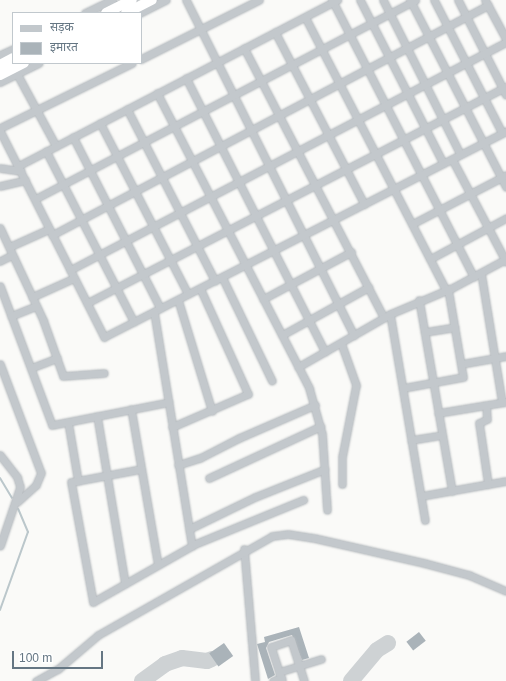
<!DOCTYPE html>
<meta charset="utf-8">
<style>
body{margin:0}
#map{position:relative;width:506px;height:681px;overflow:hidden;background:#fafaf8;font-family:Helvetica,"Noto Sans Devanagari",sans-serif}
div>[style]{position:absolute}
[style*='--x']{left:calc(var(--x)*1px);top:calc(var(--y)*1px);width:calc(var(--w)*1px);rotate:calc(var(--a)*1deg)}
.stream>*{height:2px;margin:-1px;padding:0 1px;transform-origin:1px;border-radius:1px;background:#bbc7cb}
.taxiway>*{height:16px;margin:-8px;padding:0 8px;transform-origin:8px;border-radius:8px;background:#ced2d4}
.building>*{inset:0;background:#aab3b9;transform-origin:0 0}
.roads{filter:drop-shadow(0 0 1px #b4b9bd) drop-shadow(0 0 1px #b4b9bd)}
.minor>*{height:7px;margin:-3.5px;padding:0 3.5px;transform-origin:3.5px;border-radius:3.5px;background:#c3c8cc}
.highway>*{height:10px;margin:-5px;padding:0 5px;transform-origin:5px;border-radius:5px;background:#fff}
span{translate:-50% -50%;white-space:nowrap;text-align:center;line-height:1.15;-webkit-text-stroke:4px #fff;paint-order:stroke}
.legend{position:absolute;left:12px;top:12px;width:130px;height:52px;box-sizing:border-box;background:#fff;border:1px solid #c1c8cd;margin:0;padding:5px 7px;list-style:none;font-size:12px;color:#657683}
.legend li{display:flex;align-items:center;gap:8px;height:20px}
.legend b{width:20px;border:1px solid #c1c8cd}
.scale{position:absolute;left:12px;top:651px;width:91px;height:18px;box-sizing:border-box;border:2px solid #657683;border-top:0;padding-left:5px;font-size:12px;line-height:14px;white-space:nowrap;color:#657683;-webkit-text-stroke:3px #fff;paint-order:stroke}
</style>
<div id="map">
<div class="stream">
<div style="--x:0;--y:478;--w:23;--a:59"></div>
<div style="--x:0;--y:610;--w:83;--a:-70.3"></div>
<div style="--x:28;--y:532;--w:25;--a:-113"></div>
</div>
<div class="taxiway">
<div style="--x:142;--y:681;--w:29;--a:-36"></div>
<div style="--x:165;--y:664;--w:18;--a:-19"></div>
<div style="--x:182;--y:658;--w:25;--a:7"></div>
<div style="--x:207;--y:661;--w:5;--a:-22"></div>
<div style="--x:351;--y:681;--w:40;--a:-50"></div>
<div style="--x:377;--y:650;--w:13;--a:-32"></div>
</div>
<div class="building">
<div style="clip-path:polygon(299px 627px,309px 658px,302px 660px,292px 635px,269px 642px,266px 648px,275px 675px,268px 679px,257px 644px,265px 642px,264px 637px)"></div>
<div style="left:419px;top:632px;width:11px;height:16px;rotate:52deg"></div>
<div style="left:224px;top:643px;width:16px;height:18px;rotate:55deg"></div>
</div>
<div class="roads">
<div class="minor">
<div style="--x:186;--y:0;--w:375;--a:63.4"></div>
<div style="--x:332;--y:0;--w:311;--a:62.9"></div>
<div style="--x:360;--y:0;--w:183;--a:63"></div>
<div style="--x:383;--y:0;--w:172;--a:63.4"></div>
<div style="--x:410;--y:0;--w:210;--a:62.8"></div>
<div style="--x:434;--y:0;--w:149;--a:62.9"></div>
<div style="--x:458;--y:0;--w:106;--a:63.2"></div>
<div style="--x:485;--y:0;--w:44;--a:61.7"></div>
<div style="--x:85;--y:13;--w:30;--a:-26"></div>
<div style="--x:140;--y:13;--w:29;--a:-27"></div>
<div style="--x:305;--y:17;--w:307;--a:62.7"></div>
<div style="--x:275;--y:32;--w:194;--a:62.6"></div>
<div style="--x:244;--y:48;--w:304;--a:62.6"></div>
<div style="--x:0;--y:55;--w:14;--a:-25"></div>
<div style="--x:141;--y:59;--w:132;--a:-26.6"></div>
<div style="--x:17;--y:74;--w:82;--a:61.6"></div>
<div style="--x:186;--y:78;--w:307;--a:63.1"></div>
<div style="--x:0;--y:82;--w:43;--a:-26"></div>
<div style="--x:157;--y:93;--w:332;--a:62.7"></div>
<div style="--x:309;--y:388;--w:48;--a:74.2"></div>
<div style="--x:322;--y:434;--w:76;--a:86.2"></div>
<div style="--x:127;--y:109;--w:193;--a:62.9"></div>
<div style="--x:100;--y:123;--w:192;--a:62.8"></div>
<div style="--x:0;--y:128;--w:147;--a:-26.2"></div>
<div style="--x:0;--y:131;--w:231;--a:63.2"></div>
<div style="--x:104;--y:337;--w:452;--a:-27.1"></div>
<div style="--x:73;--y:137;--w:192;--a:63"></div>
<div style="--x:46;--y:151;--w:192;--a:62.8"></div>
<div style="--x:452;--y:159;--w:116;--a:62.3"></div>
<div style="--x:18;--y:166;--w:360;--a:-27.5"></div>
<div style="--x:0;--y:168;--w:21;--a:8"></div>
<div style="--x:0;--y:186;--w:26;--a:-13"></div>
<div style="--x:35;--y:199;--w:429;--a:-27.6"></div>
<div style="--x:412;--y:224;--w:106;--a:-27.5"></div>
<div style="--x:0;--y:228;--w:102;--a:64.9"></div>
<div style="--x:43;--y:320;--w:59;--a:70.3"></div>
<div style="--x:63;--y:376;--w:41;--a:-4.2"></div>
<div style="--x:52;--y:235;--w:493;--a:-27.8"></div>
<div style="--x:9;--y:247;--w:44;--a:-24.2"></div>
<div style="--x:430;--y:259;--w:86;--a:-28.3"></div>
<div style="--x:0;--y:261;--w:13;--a:-27"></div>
<div style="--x:70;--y:270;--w:492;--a:-27.6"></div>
<div style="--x:481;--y:273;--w:131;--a:80.8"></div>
<div style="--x:222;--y:277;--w:115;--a:64.3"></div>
<div style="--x:0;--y:286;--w:148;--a:69.5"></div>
<div style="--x:52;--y:425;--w:119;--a:-11.1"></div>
<div style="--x:32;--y:297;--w:46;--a:-24.3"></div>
<div style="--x:263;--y:299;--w:100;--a:-28.1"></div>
<div style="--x:178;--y:300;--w:116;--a:73"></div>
<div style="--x:419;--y:300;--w:194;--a:80.2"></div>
<div style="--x:87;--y:303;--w:471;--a:-27.3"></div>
<div style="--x:154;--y:312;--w:237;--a:80.8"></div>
<div style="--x:390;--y:314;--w:209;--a:80.4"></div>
<div style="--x:11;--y:316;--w:27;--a:-22"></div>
<div style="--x:425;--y:332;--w:30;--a:-9"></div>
<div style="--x:282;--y:335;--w:99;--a:-28.9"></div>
<div style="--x:341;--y:343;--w:45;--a:70.3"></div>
<div style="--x:356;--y:385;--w:73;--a:101"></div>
<div style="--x:342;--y:457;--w:27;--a:90"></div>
<div style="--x:0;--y:364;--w:116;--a:69.4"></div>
<div style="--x:41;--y:473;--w:13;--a:113"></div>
<div style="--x:36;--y:485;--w:25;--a:138"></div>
<div style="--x:461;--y:364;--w:46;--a:-10.1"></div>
<div style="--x:298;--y:367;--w:106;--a:-29.9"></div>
<div style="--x:390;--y:314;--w:67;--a:-22.8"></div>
<div style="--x:452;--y:288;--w:61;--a:-28.2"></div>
<div style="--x:31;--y:368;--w:28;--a:-21"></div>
<div style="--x:403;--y:388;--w:61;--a:-10.4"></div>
<div style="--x:463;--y:377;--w:89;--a:-99.7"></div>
<div style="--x:486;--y:405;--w:14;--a:86"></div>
<div style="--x:487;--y:419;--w:9;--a:153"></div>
<div style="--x:479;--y:423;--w:62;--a:81.6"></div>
<div style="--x:131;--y:409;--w:158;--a:80.2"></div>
<div style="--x:438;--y:413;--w:68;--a:-9.3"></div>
<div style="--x:97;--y:416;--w:170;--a:80.5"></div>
<div style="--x:68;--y:422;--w:60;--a:80.4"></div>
<div style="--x:172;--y:427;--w:83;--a:-23.5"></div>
<div style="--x:248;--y:394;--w:116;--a:-114.4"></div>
<div style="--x:411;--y:440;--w:31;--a:-9"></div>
<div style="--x:0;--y:455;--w:28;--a:52"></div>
<div style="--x:17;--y:477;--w:10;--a:73"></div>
<div style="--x:20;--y:487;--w:62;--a:108.7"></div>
<div style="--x:178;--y:465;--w:23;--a:-18"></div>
<div style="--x:200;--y:458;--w:44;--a:-27.1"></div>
<div style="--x:239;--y:438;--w:83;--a:-23.5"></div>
<div style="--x:141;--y:469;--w:71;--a:169.5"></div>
<div style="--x:71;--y:482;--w:122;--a:79.6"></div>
<div style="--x:93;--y:602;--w:117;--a:-29.6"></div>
<div style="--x:195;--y:544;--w:117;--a:-22.2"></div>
<div style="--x:209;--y:478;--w:123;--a:-24.9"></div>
<div style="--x:421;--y:496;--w:86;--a:-10"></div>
<div style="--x:189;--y:529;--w:73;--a:-25.9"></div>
<div style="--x:255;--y:497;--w:75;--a:-21.8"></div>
<div style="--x:244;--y:549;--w:132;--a:85.2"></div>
<div style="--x:279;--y:672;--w:44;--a:-17.2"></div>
<div style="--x:36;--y:681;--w:25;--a:-29"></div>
<div style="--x:58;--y:669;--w:52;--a:-40.4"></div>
<div style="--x:98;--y:635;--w:200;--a:-29.6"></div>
<div style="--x:272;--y:536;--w:16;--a:-7"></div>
<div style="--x:288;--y:534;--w:26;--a:9"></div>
<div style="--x:314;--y:538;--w:113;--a:12.8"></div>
<div style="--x:424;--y:563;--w:47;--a:14.9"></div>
<div style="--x:469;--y:575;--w:40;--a:23.4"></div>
<div style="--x:273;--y:681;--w:9;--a:-21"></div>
<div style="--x:282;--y:681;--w:36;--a:-108"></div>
<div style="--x:271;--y:647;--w:21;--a:-19"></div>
<div style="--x:291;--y:640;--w:43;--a:72.4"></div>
</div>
<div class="highway">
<div style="--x:106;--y:13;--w:29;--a:-27"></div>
<div style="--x:126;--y:13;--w:29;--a:-27"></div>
<div style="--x:0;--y:65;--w:15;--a:-28"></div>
<div style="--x:0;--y:75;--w:27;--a:-27"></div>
</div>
</div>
<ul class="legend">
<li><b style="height:5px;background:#c3c8cc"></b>सड़क</li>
<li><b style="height:11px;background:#aab3b9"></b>इमारत</li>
</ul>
<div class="scale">100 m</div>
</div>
